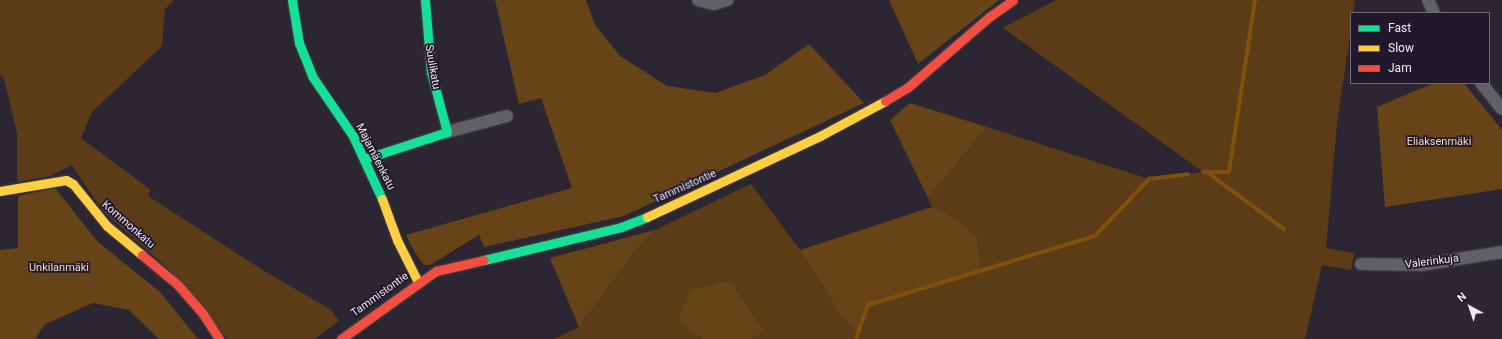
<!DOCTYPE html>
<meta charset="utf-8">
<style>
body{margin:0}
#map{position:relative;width:1502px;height:339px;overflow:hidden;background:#2b2631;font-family:Roboto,sans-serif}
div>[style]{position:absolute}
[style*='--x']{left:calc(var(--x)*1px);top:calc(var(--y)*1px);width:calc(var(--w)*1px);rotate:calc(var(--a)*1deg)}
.green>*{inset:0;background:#5b3c17}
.forest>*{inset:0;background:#674318}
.stream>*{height:3.5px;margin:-1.75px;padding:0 1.75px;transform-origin:1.75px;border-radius:1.75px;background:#81510c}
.roads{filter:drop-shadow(0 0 1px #46424c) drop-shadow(0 0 1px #46424c)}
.street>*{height:12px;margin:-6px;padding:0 6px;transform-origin:6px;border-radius:6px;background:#626065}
.fast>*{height:9px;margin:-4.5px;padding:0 4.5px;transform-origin:4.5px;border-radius:4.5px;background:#16e098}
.slow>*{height:9px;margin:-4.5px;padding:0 4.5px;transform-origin:4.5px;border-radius:4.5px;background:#ffcf43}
.jam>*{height:9px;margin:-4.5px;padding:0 4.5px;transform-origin:4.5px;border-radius:4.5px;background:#f24e42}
span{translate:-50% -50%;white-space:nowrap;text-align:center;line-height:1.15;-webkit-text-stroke:3.5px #21182b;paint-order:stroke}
.street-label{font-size:11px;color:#ece7f5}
.park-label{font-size:11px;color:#fbdcbc}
.legend{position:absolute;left:1350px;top:12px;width:140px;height:72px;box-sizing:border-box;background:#21182b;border:1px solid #726b7c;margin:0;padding:5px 7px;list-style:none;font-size:12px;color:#ece7f5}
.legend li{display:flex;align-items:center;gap:8px;height:20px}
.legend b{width:20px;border:1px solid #726b7c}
.north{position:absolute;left:1450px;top:287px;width:40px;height:40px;-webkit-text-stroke:3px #21182b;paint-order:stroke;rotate:320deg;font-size:11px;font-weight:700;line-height:16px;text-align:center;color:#ece7f5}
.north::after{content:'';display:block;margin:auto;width:14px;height:18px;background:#ece7f5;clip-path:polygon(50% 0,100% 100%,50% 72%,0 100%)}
</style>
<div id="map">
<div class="green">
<div style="clip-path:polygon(0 0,174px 0,165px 9px,162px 46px,92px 112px,81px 138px,151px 190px,148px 196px,264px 271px,330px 309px,339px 321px,314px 339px,227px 339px,166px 267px,103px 211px,72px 165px,50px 176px,17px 182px,17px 133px,4px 79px,0 75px)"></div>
<div style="clip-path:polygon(1056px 0,1355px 0,1337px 124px,1326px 248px,1354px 253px,1351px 270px,1322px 265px,1305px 339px,753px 339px,764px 331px,693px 333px,702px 339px,554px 339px,579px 327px,637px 249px,655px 230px,751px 184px,800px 250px,840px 314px,858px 333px,868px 305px,979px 271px,952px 216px,932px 207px,928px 198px,987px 127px,1149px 179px,1203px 172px,1003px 28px)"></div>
</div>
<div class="forest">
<div style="clip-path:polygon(495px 0,586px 0,595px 25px,620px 56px,667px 86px,716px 93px,765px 75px,809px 44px,864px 103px,624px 216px,484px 247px,479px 235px,430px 265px,424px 265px,414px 251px,406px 235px,572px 188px,541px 98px,519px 104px)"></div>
<div style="clip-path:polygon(889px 0,999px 0,918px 64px)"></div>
<div style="clip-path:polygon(1434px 83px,1464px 83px,1502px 130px,1502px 189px,1385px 207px,1377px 107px)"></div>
<div style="clip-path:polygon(910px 103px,987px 127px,928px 198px,890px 120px)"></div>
<div style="clip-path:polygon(55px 188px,98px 242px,160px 292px,198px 339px,159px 339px,129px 310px,93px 303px,45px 324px,35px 339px,0 339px,0 250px,18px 248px,18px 196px)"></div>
<div style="clip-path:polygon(932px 207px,952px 216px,978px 238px,979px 271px,868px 305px,858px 333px,840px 314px,800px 250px)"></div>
<div style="clip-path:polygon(655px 230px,637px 249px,579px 327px,550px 258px)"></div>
<div style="clip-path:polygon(730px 281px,764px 331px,753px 339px,702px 339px,693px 333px,679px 317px,690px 290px)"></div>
</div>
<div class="stream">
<div style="--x:1203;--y:172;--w:26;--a:0"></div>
<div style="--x:1229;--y:172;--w:174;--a:-81.4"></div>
<div style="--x:1207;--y:172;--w:96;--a:36.5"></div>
<div style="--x:856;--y:339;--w:36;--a:-71"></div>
<div style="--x:868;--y:305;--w:237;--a:-16.9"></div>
<div style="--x:1095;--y:236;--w:79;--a:-46.5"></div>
<div style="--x:1149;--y:179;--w:39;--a:-7"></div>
</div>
<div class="roads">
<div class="street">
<div style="--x:698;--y:0;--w:16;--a:14"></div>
<div style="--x:714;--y:4;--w:14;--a:-17"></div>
<div style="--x:1428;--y:0;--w:14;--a:65"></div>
<div style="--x:1481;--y:83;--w:33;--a:51"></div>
<div style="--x:447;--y:132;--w:62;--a:-14.9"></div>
<div style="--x:1361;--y:264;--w:60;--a:1"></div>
<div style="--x:1421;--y:265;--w:82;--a:-9.1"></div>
</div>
<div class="fast">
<div style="--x:292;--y:0;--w:44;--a:80.8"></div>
<div style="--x:299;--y:43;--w:35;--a:68"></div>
<div style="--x:312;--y:76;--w:73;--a:55.7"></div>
<div style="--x:353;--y:136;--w:69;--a:65.3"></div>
<div style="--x:364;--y:159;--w:87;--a:-18"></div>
<div style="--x:447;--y:132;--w:62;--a:-104.9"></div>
<div style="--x:431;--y:72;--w:72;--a:-94.8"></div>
<div style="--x:484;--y:260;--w:141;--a:-13.5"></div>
<div style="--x:621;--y:227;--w:28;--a:-21"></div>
</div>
<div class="slow">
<div style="--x:0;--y:191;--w:67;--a:-9.5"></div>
<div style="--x:66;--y:180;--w:8;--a:30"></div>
<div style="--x:73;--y:184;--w:54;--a:51"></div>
<div style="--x:107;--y:226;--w:45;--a:39.6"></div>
<div style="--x:382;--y:199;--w:44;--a:69.9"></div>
<div style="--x:397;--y:240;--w:47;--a:63.4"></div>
<div style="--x:647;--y:217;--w:191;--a:-25.1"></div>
<div style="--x:820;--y:136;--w:74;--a:-28.3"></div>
</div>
<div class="jam">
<div style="--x:885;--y:101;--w:26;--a:-31"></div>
<div style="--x:907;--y:88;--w:108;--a:-40.9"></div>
<div style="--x:989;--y:17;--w:29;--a:-35"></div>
<div style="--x:142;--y:255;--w:47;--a:39.8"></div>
<div style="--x:178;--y:285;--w:38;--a:49"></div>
<div style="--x:203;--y:314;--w:30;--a:57"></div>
<div style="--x:341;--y:339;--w:117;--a:-35.6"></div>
<div style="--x:436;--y:271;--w:49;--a:-12.9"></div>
</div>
</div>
<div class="street-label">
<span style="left:432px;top:67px;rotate:80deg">Suulikatu</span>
<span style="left:375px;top:157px;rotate:63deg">Majamäenkatu</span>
<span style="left:685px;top:187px;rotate:-24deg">Tammistontie</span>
<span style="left:128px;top:225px;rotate:41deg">Kommonkatu</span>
<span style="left:1432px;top:262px;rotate:-7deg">Valerinkuja</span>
<span style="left:380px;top:295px;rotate:-36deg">Tammistontie</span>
</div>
<div class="park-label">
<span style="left:1439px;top:142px">Eliaksenmäki</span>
<span style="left:59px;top:268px">Unkilanmäki</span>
</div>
<ul class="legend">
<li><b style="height:5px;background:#16e098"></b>Fast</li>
<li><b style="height:5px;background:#ffcf43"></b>Slow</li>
<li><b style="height:5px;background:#f24e42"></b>Jam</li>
</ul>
<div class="north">N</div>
</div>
